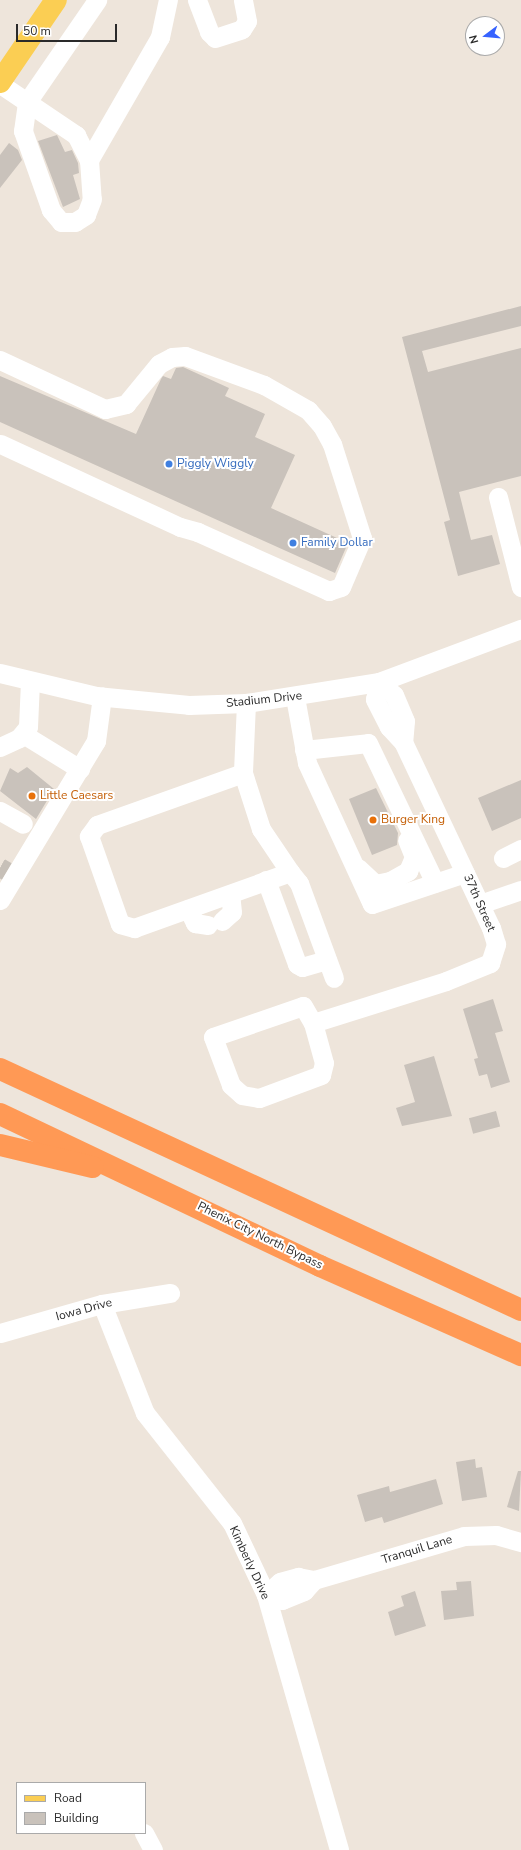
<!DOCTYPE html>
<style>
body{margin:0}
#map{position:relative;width:521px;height:1850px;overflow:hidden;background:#eee5db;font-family:"Nunito Sans",sans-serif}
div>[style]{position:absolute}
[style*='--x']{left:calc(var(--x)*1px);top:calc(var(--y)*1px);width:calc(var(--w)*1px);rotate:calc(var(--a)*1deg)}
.building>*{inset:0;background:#c9c2bb;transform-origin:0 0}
.minor-tunnel>*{height:19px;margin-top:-9.5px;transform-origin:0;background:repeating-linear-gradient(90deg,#c7c0b8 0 19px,transparent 0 29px)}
.minor>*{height:19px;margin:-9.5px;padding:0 9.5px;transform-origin:9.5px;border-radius:9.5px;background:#fff}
.major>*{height:22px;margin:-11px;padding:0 11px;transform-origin:11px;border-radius:11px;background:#fbce53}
.highway>*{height:22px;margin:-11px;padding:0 11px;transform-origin:11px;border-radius:11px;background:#f95}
.dots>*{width:11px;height:11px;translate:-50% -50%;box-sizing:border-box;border:2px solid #fff;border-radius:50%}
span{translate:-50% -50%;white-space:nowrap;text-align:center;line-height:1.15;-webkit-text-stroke:4px #fff;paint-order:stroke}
.shop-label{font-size:12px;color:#366cbe}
.left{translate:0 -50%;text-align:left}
.street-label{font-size:12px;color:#2a2a2a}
.food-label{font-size:12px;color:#c56008}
.legend{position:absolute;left:16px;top:1782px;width:130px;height:52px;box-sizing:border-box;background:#fff;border:1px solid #aaa;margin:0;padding:5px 7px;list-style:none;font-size:12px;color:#2a2a2a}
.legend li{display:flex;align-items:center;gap:8px;height:20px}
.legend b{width:20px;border:1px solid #aaa}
.north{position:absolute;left:465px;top:16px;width:40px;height:40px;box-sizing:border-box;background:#fff;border:1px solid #aaa;border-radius:50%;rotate:254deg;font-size:11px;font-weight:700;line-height:16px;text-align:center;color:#2a2a2a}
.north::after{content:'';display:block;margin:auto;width:14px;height:18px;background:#3763ff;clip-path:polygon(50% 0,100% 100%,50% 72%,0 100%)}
.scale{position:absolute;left:16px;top:24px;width:101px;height:18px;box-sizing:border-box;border:2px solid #2a2a2a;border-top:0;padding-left:5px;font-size:12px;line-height:14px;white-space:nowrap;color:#2a2a2a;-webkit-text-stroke:3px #fff;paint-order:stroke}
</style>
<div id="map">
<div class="building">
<div style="clip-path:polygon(57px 135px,65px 152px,72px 150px,78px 163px,79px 173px,73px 175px,80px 199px,63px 207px,38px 141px)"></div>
<div style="clip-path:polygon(9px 143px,18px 150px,22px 160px,0 188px,0 155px)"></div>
<div style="clip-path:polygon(521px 306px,521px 326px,422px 351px,428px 372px,521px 348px,521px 476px,459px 492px,471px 540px,492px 535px,500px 564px,458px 576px,444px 522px,450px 520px,402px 337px)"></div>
<div style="clip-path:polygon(183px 367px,229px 388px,225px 396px,265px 414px,255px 437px,295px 455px,271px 508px,348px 543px,335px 573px,0 422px,0 376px,136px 434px,161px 379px,163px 376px,171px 379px,176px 368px)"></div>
<div style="clip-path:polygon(27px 767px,54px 789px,36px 819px,0 791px,10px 768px,18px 773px)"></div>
<div style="clip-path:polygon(521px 780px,521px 818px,492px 831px,478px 798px)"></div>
<div style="clip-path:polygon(376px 788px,398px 833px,397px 845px,372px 855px,349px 799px)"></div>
<div style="clip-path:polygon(493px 999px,503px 1031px,495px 1033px,510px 1082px,491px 1088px,487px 1074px,479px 1076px,474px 1059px,478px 1058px,463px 1009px)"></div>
<div style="clip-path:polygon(434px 1056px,452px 1116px,402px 1126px,396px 1108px,415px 1102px,404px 1065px)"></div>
<div style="left:496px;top:1111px;width:16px;height:28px;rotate:75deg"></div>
<div style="clip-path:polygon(475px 1459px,476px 1468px,482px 1467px,487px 1497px,462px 1501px,456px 1462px)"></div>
<div style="clip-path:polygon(518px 1471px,521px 1471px,519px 1511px,507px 1507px)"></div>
<div style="clip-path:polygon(436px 1479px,443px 1504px,384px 1523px,382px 1517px,365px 1522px,357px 1495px,389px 1486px,390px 1492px)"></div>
<div style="clip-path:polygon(471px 1581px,474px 1616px,444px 1620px,441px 1591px,457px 1590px,456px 1582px)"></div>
<div style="clip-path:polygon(415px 1591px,426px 1626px,395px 1636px,388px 1612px,404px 1606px,401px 1596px)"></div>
</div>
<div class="minor-tunnel">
<div style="--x:0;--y:867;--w:8;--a:30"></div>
</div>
<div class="minor">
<div style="--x:197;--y:0;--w:34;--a:69"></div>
<div style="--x:209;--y:32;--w:8;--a:45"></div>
<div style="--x:215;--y:38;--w:28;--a:-18"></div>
<div style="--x:242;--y:29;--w:9;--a:-58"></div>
<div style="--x:247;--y:21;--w:21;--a:-101"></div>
<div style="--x:0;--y:84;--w:92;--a:33.9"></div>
<div style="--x:76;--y:135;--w:28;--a:63"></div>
<div style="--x:89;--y:160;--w:142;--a:-60"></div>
<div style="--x:160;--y:37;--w:38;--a:-78"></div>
<div style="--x:89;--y:160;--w:39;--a:86"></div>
<div style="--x:92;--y:199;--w:17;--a:111"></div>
<div style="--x:86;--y:215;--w:13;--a:148"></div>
<div style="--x:75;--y:222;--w:14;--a:180"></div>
<div style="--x:61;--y:222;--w:16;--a:-130"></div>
<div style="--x:51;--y:210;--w:84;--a:-109.5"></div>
<div style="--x:23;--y:131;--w:29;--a:-82"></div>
<div style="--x:27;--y:102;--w:124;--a:-55.5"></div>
<div style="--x:0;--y:360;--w:116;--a:25"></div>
<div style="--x:105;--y:409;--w:22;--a:-13"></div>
<div style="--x:126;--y:404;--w:52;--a:-50.5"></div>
<div style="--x:159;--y:364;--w:15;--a:-28"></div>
<div style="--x:172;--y:357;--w:13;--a:-4"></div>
<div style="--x:185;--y:356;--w:84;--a:20.2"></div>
<div style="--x:264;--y:385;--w:51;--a:29.6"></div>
<div style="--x:308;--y:410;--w:21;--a:49"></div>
<div style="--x:322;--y:426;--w:21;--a:61"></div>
<div style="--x:332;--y:444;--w:99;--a:72.3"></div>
<div style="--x:362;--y:538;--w:53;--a:113.2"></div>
<div style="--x:341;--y:587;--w:13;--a:162"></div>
<div style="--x:329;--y:591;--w:144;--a:-155.8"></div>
<div style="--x:198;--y:532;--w:19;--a:-164"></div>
<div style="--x:180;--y:527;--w:198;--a:-155.2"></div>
<div style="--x:498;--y:497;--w:93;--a:75.7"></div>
<div style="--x:0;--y:673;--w:99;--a:13.5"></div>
<div style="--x:96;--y:696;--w:93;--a:5.5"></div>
<div style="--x:189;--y:705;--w:57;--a:-2"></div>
<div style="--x:246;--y:703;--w:135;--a:-9"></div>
<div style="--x:379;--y:682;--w:152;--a:-20.5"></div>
<div style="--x:295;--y:697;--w:67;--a:79.7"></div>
<div style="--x:307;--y:763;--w:155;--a:65.3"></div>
<div style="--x:372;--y:904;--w:98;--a:-18.4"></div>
<div style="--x:246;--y:703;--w:70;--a:92.5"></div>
<div style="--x:243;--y:773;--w:155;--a:160.4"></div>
<div style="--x:97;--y:825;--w:14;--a:126"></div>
<div style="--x:89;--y:836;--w:93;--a:70.6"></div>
<div style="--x:120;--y:924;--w:15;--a:16"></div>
<div style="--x:134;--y:928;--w:166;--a:-19.7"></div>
<div style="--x:290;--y:872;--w:14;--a:51"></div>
<div style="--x:299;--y:883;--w:101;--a:69.8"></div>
<div style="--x:23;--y:734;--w:67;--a:31.6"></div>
<div style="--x:0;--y:747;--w:21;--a:-25"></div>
<div style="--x:19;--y:738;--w:14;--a:-51"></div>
<div style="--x:28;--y:727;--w:46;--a:-87.5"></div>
<div style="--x:304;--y:750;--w:64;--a:-6.2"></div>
<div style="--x:368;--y:743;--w:155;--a:64.4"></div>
<div style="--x:243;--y:773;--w:59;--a:72.2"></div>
<div style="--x:261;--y:829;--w:52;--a:56"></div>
<div style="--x:0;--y:811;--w:26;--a:29"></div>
<div style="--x:503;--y:858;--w:20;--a:-27"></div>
<div style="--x:358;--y:868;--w:23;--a:43"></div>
<div style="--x:375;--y:884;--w:15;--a:-11"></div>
<div style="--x:390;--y:881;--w:21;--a:-29"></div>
<div style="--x:408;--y:871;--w:15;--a:-67"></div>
<div style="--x:414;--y:857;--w:18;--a:-112"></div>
<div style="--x:266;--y:880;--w:90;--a:69.7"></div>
<div style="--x:297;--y:964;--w:6;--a:31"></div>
<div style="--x:302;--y:967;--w:26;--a:-16"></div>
<div style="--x:0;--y:900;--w:186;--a:-58.9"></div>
<div style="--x:96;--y:741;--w:45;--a:-82.4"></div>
<div style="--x:480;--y:904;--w:43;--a:-18.9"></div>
<div style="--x:188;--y:909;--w:16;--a:63"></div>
<div style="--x:195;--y:923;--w:13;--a:9"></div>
<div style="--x:222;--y:921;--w:13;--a:-42"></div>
<div style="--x:232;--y:912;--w:18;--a:-96"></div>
<div style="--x:303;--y:1006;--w:20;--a:60"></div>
<div style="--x:313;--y:1023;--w:41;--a:74.6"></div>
<div style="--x:324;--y:1063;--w:12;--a:104"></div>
<div style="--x:321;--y:1075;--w:66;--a:159.6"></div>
<div style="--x:259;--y:1098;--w:17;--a:-170"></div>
<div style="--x:242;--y:1095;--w:15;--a:-138"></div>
<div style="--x:231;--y:1085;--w:51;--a:-110.6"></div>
<div style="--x:213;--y:1037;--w:95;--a:-19"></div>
<div style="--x:313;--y:1023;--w:139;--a:-17.5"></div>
<div style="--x:446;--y:981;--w:48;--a:-22.2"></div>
<div style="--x:490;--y:963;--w:20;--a:-72"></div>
<div style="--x:496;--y:944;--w:17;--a:-107"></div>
<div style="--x:491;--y:928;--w:206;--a:-115.3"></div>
<div style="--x:403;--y:742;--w:21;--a:-133"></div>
<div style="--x:389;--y:727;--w:31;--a:-117"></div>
<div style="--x:375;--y:699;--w:17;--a:-77"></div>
<div style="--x:379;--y:682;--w:20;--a:41"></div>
<div style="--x:394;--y:695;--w:28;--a:67"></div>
<div style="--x:405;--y:721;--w:21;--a:95"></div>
<div style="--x:102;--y:1304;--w:117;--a:68.5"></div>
<div style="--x:145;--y:1413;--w:140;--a:51.7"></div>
<div style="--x:232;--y:1523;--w:80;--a:64.7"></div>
<div style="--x:266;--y:1595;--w:265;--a:74"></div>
<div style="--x:0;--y:1333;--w:106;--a:-15.9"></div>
<div style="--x:102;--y:1304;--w:69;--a:-9.2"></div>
<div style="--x:266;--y:1595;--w:19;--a:-43"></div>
<div style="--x:280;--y:1582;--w:19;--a:-16"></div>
<div style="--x:298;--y:1577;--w:16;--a:11"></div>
<div style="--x:314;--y:1580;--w:156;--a:-16.3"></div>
<div style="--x:464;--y:1536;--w:32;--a:-2"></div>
<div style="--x:496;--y:1535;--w:26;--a:16"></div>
<div style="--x:266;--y:1595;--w:17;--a:17"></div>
<div style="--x:282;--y:1600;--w:24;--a:-22"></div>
<div style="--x:304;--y:1591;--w:15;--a:-48"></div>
<div style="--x:144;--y:1833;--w:19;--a:62"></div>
</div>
<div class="major">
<div style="--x:0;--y:82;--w:99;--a:-55.7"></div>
</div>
<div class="highway">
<div style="--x:0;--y:1069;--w:574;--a:24.82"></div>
<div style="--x:0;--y:1114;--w:354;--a:25.4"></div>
<div style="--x:320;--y:1266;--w:220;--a:23.9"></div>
<div style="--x:0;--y:1145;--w:95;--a:13.4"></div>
</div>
<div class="dots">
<div style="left:169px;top:464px;background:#3f7fe0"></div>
<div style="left:293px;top:543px;background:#3f7fe0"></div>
<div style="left:32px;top:796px;background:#e8710a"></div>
<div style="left:373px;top:820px;background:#e8710a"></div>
</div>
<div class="shop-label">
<span class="left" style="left:177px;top:464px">Piggly Wiggly</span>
<span class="left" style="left:301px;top:543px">Family Dollar</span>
</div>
<div class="street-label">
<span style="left:264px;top:700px;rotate:-6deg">Stadium Drive</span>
<span style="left:479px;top:903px;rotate:66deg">37th Street</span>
<span style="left:260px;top:1236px;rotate:26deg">Phenix City North Bypass</span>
<span style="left:84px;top:1310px;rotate:-15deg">Iowa Drive</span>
<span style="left:417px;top:1550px;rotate:-17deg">Tranquil Lane</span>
<span style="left:249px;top:1563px;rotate:65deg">Kimberly Drive</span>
</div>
<div class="food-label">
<span class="left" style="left:40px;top:796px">Little Caesars</span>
<span class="left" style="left:381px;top:820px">Burger King</span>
</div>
<ul class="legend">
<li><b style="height:5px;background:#fbce53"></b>Road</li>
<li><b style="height:11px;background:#c9c2bb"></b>Building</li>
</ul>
<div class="north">N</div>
<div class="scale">50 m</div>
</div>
